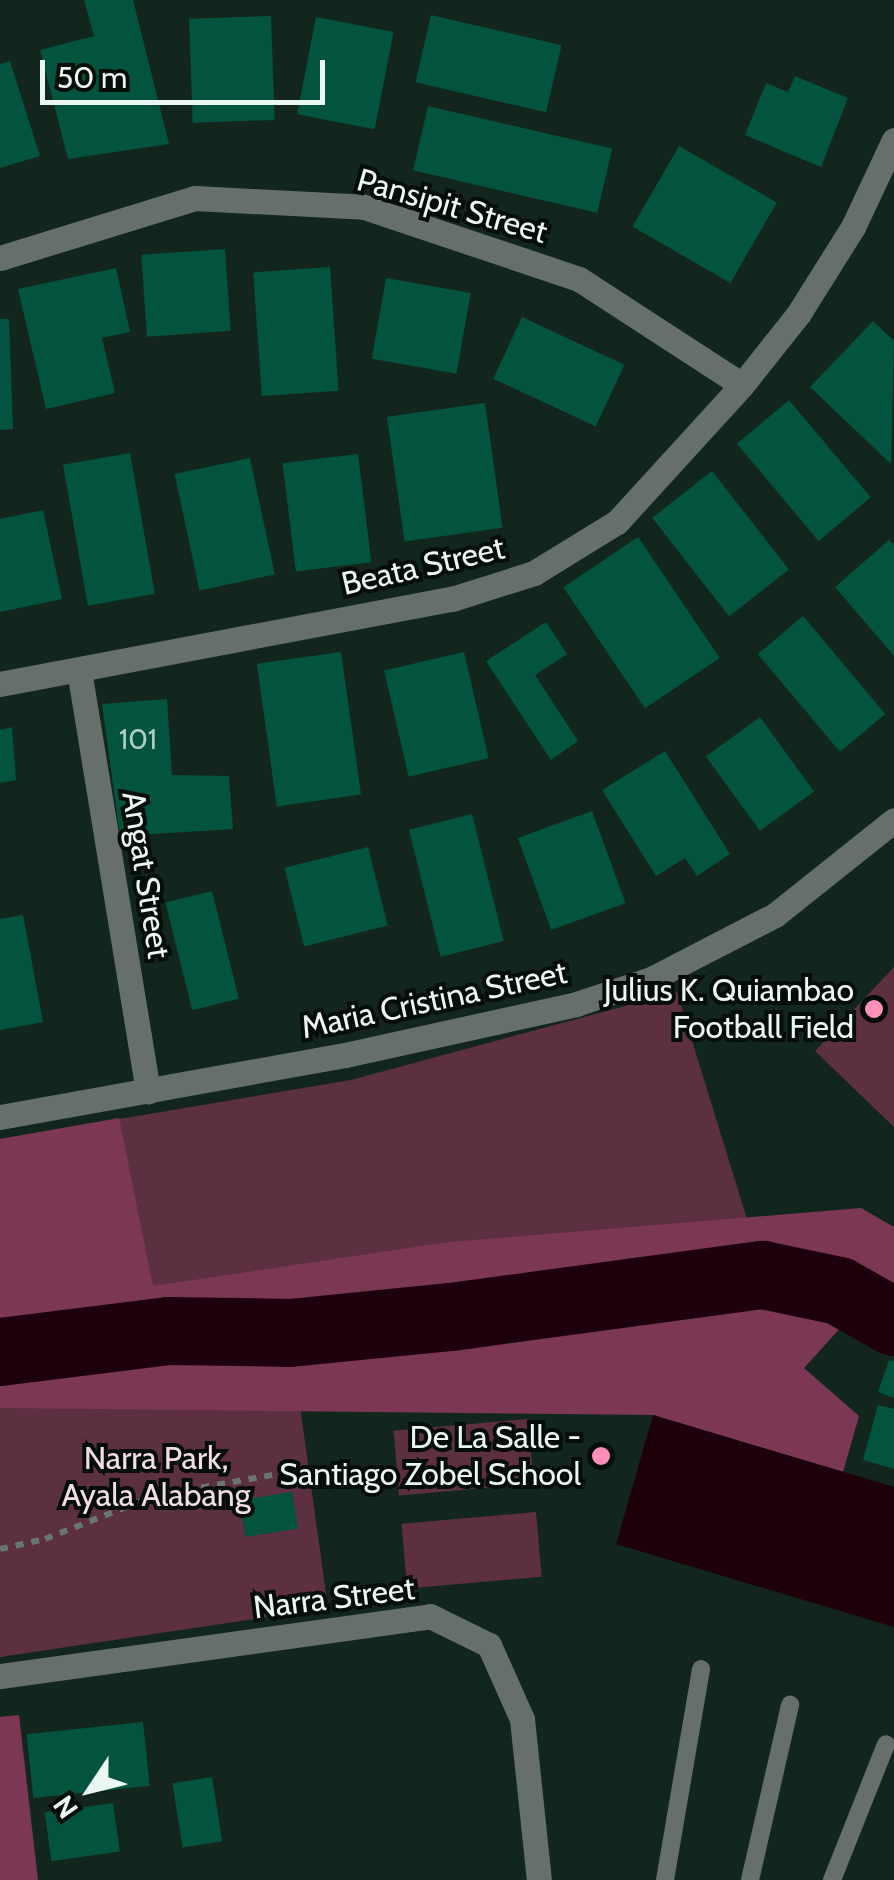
<!DOCTYPE html>
<style>
body{margin:0}
#map{position:relative;width:894px;height:1880px;overflow:hidden;background:#13261e;font-family:Cabin,sans-serif}
div>[style]{position:absolute}
[style*='--x']{left:calc(var(--x)*1px);top:calc(var(--y)*1px);width:calc(var(--w)*1px);rotate:calc(var(--a)*1deg)}
.green>*{inset:0;background:#5c2f41;transform-origin:0 0}
.forest>*{inset:0;background:#7c3754}
.water>*{inset:0;background:#1e000d}
.river>*{height:68px;margin:-34px;padding:0 34px;transform-origin:34px;border-radius:34px;background:#1e000d}
.building>*{inset:0;background:#02543e;transform-origin:0 0}
.path>*{height:6px;margin-top:-3px;transform-origin:0;background:repeating-linear-gradient(90deg,#677770 0 8px,transparent 0 16px)}
.service>*{height:18px;margin:-9px;padding:0 9px;transform-origin:9px;border-radius:9px;background:#666f6b}
.minor>*{height:25px;margin:-12.5px;padding:0 12.5px;transform-origin:12.5px;border-radius:12.5px;background:#666f6b}
.dots>*{width:28px;height:28px;translate:-50% -50%;box-sizing:border-box;border:5px solid #050d09;border-radius:50%}
span{translate:-50% -50%;white-space:nowrap;text-align:center;line-height:1.15;-webkit-text-stroke:8px #050d09;paint-order:stroke}
.number-label{font-size:28px;color:#b1cec5}
.number-label span{-webkit-text-stroke-width:0}
.street-label{font-size:32px;color:#ebf7f2}
.poi-label{font-size:32px;color:#ebf7f2}
.right{translate:-100% -50%;text-align:right}
.park-label{font-size:32px;color:#f3dde4}
.north{position:absolute;left:40px;top:1740px;width:100px;height:100px;-webkit-text-stroke:8px #050d09;paint-order:stroke;rotate:235deg;font-size:28px;font-weight:700;line-height:40px;text-align:center;color:#ebf7f2}
.north::after{content:'';display:block;margin:auto;width:35px;height:45px;background:#ebf7f2;clip-path:polygon(50% 0,100% 100%,50% 72%,0 100%)}
.scale{position:absolute;left:40px;top:60px;width:285px;height:45px;box-sizing:border-box;border:5px solid #ebf7f2;border-top:0;padding-left:12px;font-size:30px;line-height:35px;white-space:nowrap;color:#ebf7f2;-webkit-text-stroke:8px #050d09;paint-order:stroke}
</style>
<div id="map">
<div class="green">
<div style="clip-path:polygon(894px 967px,894px 1127px,815px 1051px)"></div>
<div style="clip-path:polygon(677px 992px,759px 1258px,290px 1334px,328px 1608px,0 1657px,0 1139px,351px 1080px)"></div>
<div style="left:528px;top:1419px;width:65px;height:135px;rotate:85deg"></div>
<div style="left:536px;top:1512px;width:65px;height:135px;rotate:85deg"></div>
</div>
<div class="forest">
<div style="clip-path:polygon(119px 1118px,153px 1286px,449px 1242px,861px 1208px,894px 1227px,894px 1353px,843px 1325px,804px 1368px,859px 1416px,843px 1472px,653px 1415px,0 1408px,0 1139px)"></div>
<div style="clip-path:polygon(19px 1715px,38px 1880px,0 1880px,0 1717px)"></div>
</div>
<div class="water">
<div style="clip-path:polygon(653px 1415px,894px 1487px,894px 1627px,616px 1544px)"></div>
</div>
<div class="river">
<div style="--x:0;--y:1352;--w:170;--a:-7.1"></div>
<div style="--x:169;--y:1331;--w:121;--a:0.9"></div>
<div style="--x:290;--y:1333;--w:162;--a:-5.7"></div>
<div style="--x:451;--y:1317;--w:315;--a:-7.7"></div>
<div style="--x:763;--y:1275;--w:78;--a:11.9"></div>
<div style="--x:839;--y:1291;--w:63;--a:29.4"></div>
</div>
<div class="building">
<div style="clip-path:polygon(84px 0,133px 0,169px 144px,68px 159px,40px 50px,94px 36px)"></div>
<div style="left:431px;top:15px;width:134px;height:69px;rotate:13deg"></div>
<div style="left:271px;top:16px;width:104px;height:82px;rotate:88deg"></div>
<div style="left:316px;top:17px;width:79px;height:99px;rotate:11deg"></div>
<div style="clip-path:polygon(10px 61px,40px 156px,0 168px,0 64px)"></div>
<div style="clip-path:polygon(795px 76px,848px 98px,821px 167px,745px 135px,766px 83px,788px 92px)"></div>
<div style="left:428px;top:106px;width:189px;height:66px;rotate:13deg"></div>
<div style="left:679px;top:146px;width:113px;height:93px;rotate:30deg"></div>
<div style="left:225px;top:249px;width:82px;height:84px;rotate:86deg"></div>
<div style="left:330px;top:267px;width:124px;height:77px;rotate:86deg"></div>
<div style="clip-path:polygon(116px 268px,130px 332px,102px 338px,115px 393px,46px 409px,18px 289px)"></div>
<div style="left:386px;top:278px;width:86px;height:82px;rotate:10deg"></div>
<div style="left:522px;top:317px;width:113px;height:68px;rotate:25deg"></div>
<div style="clip-path:polygon(0 319px,9px 319px,13px 429px,0 430px)"></div>
<div style="clip-path:polygon(873px 321px,894px 341px,891px 464px,810px 387px)"></div>
<div style="left:789px;top:400px;width:127px;height:68px;rotate:50deg"></div>
<div style="left:485px;top:403px;width:126px;height:99px;rotate:82deg"></div>
<div style="left:130px;top:453px;width:143px;height:68px;rotate:80deg"></div>
<div style="left:358px;top:454px;width:109px;height:76px;rotate:83deg"></div>
<div style="left:250px;top:458px;width:119px;height:77px;rotate:78deg"></div>
<div style="left:712px;top:471px;width:125px;height:76px;rotate:52deg"></div>
<div style="clip-path:polygon(43px 510px,62px 599px,0 612px,0 519px)"></div>
<div style="left:638px;top:537px;width:146px;height:90px;rotate:56deg"></div>
<div style="clip-path:polygon(889px 540px,894px 545px,894px 656px,835px 587px)"></div>
<div style="left:803px;top:616px;width:128px;height:59px;rotate:50deg"></div>
<div style="clip-path:polygon(546px 622px,567px 654px,535px 675px,578px 741px,551px 760px,486px 661px)"></div>
<div style="left:341px;top:652px;width:144px;height:85px;rotate:82deg"></div>
<div style="left:464px;top:652px;width:109px;height:82px;rotate:77deg"></div>
<div style="clip-path:polygon(167px 699px,172px 775px,229px 776px,233px 829px,120px 836px,102px 704px)"></div>
<div style="left:760px;top:717px;width:92px;height:67px;rotate:54deg"></div>
<div style="clip-path:polygon(12px 727px,16px 780px,0 783px,0 730px)"></div>
<div style="clip-path:polygon(665px 751px,730px 854px,697px 876px,685px 858px,656px 876px,602px 790px)"></div>
<div style="left:592px;top:811px;width:98px;height:79px;rotate:70deg"></div>
<div style="left:472px;top:814px;width:131px;height:65px;rotate:76deg"></div>
<div style="left:368px;top:847px;width:81px;height:86px;rotate:76deg"></div>
<div style="left:212px;top:891px;width:111px;height:48px;rotate:76deg"></div>
<div style="clip-path:polygon(23px 915px,43px 1022px,0 1030px,0 919px)"></div>
<div style="clip-path:polygon(889px 1360px,894px 1361px,894px 1398px,878px 1392px)"></div>
<div style="clip-path:polygon(878px 1405px,894px 1409px,894px 1469px,863px 1460px)"></div>
<div style="left:292px;top:1492px;width:37px;height:53px;rotate:81deg"></div>
<div style="left:143px;top:1722px;width:64px;height:117px;rotate:84deg"></div>
<div style="left:212px;top:1777px;width:65px;height:40px;rotate:81deg"></div>
<div style="left:113px;top:1803px;width:49px;height:69px;rotate:82deg"></div>
</div>
<div class="path">
<div style="--x:0;--y:1549;--w:46;--a:-12.5"></div>
<div style="--x:45;--y:1539;--w:117;--a:-21.5"></div>
<div style="--x:154;--y:1496;--w:159;--a:-10.1"></div>
</div>
<div class="service">
<div style="--x:665;--y:1880;--w:214;--a:-80.3"></div>
<div style="--x:750;--y:1880;--w:180;--a:-77.1"></div>
<div style="--x:832;--y:1880;--w:146;--a:-68.3"></div>
</div>
<div class="minor">
<div style="--x:0;--y:258;--w:204;--a:-17.1"></div>
<div style="--x:195;--y:198;--w:169;--a:3"></div>
<div style="--x:364;--y:207;--w:227;--a:18.5"></div>
<div style="--x:579;--y:279;--w:194;--a:33"></div>
<div style="--x:79;--y:670;--w:427;--a:80.7"></div>
<div style="--x:0;--y:684;--w:460;--a:-10.7"></div>
<div style="--x:452;--y:599;--w:86;--a:-17.6"></div>
<div style="--x:534;--y:573;--w:97;--a:-31.6"></div>
<div style="--x:617;--y:522;--w:185;--a:-47.6"></div>
<div style="--x:742;--y:385;--w:92;--a:-51.6"></div>
<div style="--x:799;--y:313;--w:102;--a:-57.9"></div>
<div style="--x:853;--y:227;--w:96;--a:-64.8"></div>
<div style="--x:0;--y:1117;--w:351;--a:-10.2"></div>
<div style="--x:345;--y:1055;--w:237;--a:-12.4"></div>
<div style="--x:576;--y:1004;--w:79;--a:-18.4"></div>
<div style="--x:651;--y:979;--w:140;--a:-27.3"></div>
<div style="--x:775;--y:915;--w:152;--a:-38.6"></div>
<div style="--x:0;--y:1676;--w:434;--a:-7.9"></div>
<div style="--x:430;--y:1616;--w:66;--a:26.2"></div>
<div style="--x:489;--y:1645;--w:81;--a:66"></div>
<div style="--x:522;--y:1719;--w:162;--a:84"></div>
</div>
<div class="dots">
<div style="left:874px;top:1009px;background:#ff8eba"></div>
<div style="left:601px;top:1456px;background:#ff8eba"></div>
</div>
<div class="number-label">
<span style="left:138px;top:739px">101</span>
</div>
<div class="street-label">
<span style="left:452px;top:206px;rotate:16deg">Pansipit Street</span>
<span style="left:423px;top:566px;rotate:-13deg">Beata Street</span>
<span style="left:146px;top:875px;rotate:81deg">Angat Street</span>
<span style="left:434px;top:1000px;rotate:-12deg">Maria Cristina Street</span>
<span style="left:334px;top:1598px;rotate:-7deg">Narra Street</span>
</div>
<div class="poi-label">
<span class="right" style="left:854px;top:1009px">Julius K. Quiambao<br>Football Field</span>
<span class="right" style="left:581px;top:1456px">De La Salle -<br>Santiago Zobel School</span>
</div>
<div class="park-label">
<span style="left:156px;top:1477px">Narra Park,<br>Ayala Alabang</span>
</div>
<div class="north">N</div>
<div class="scale">50 m</div>
</div>
